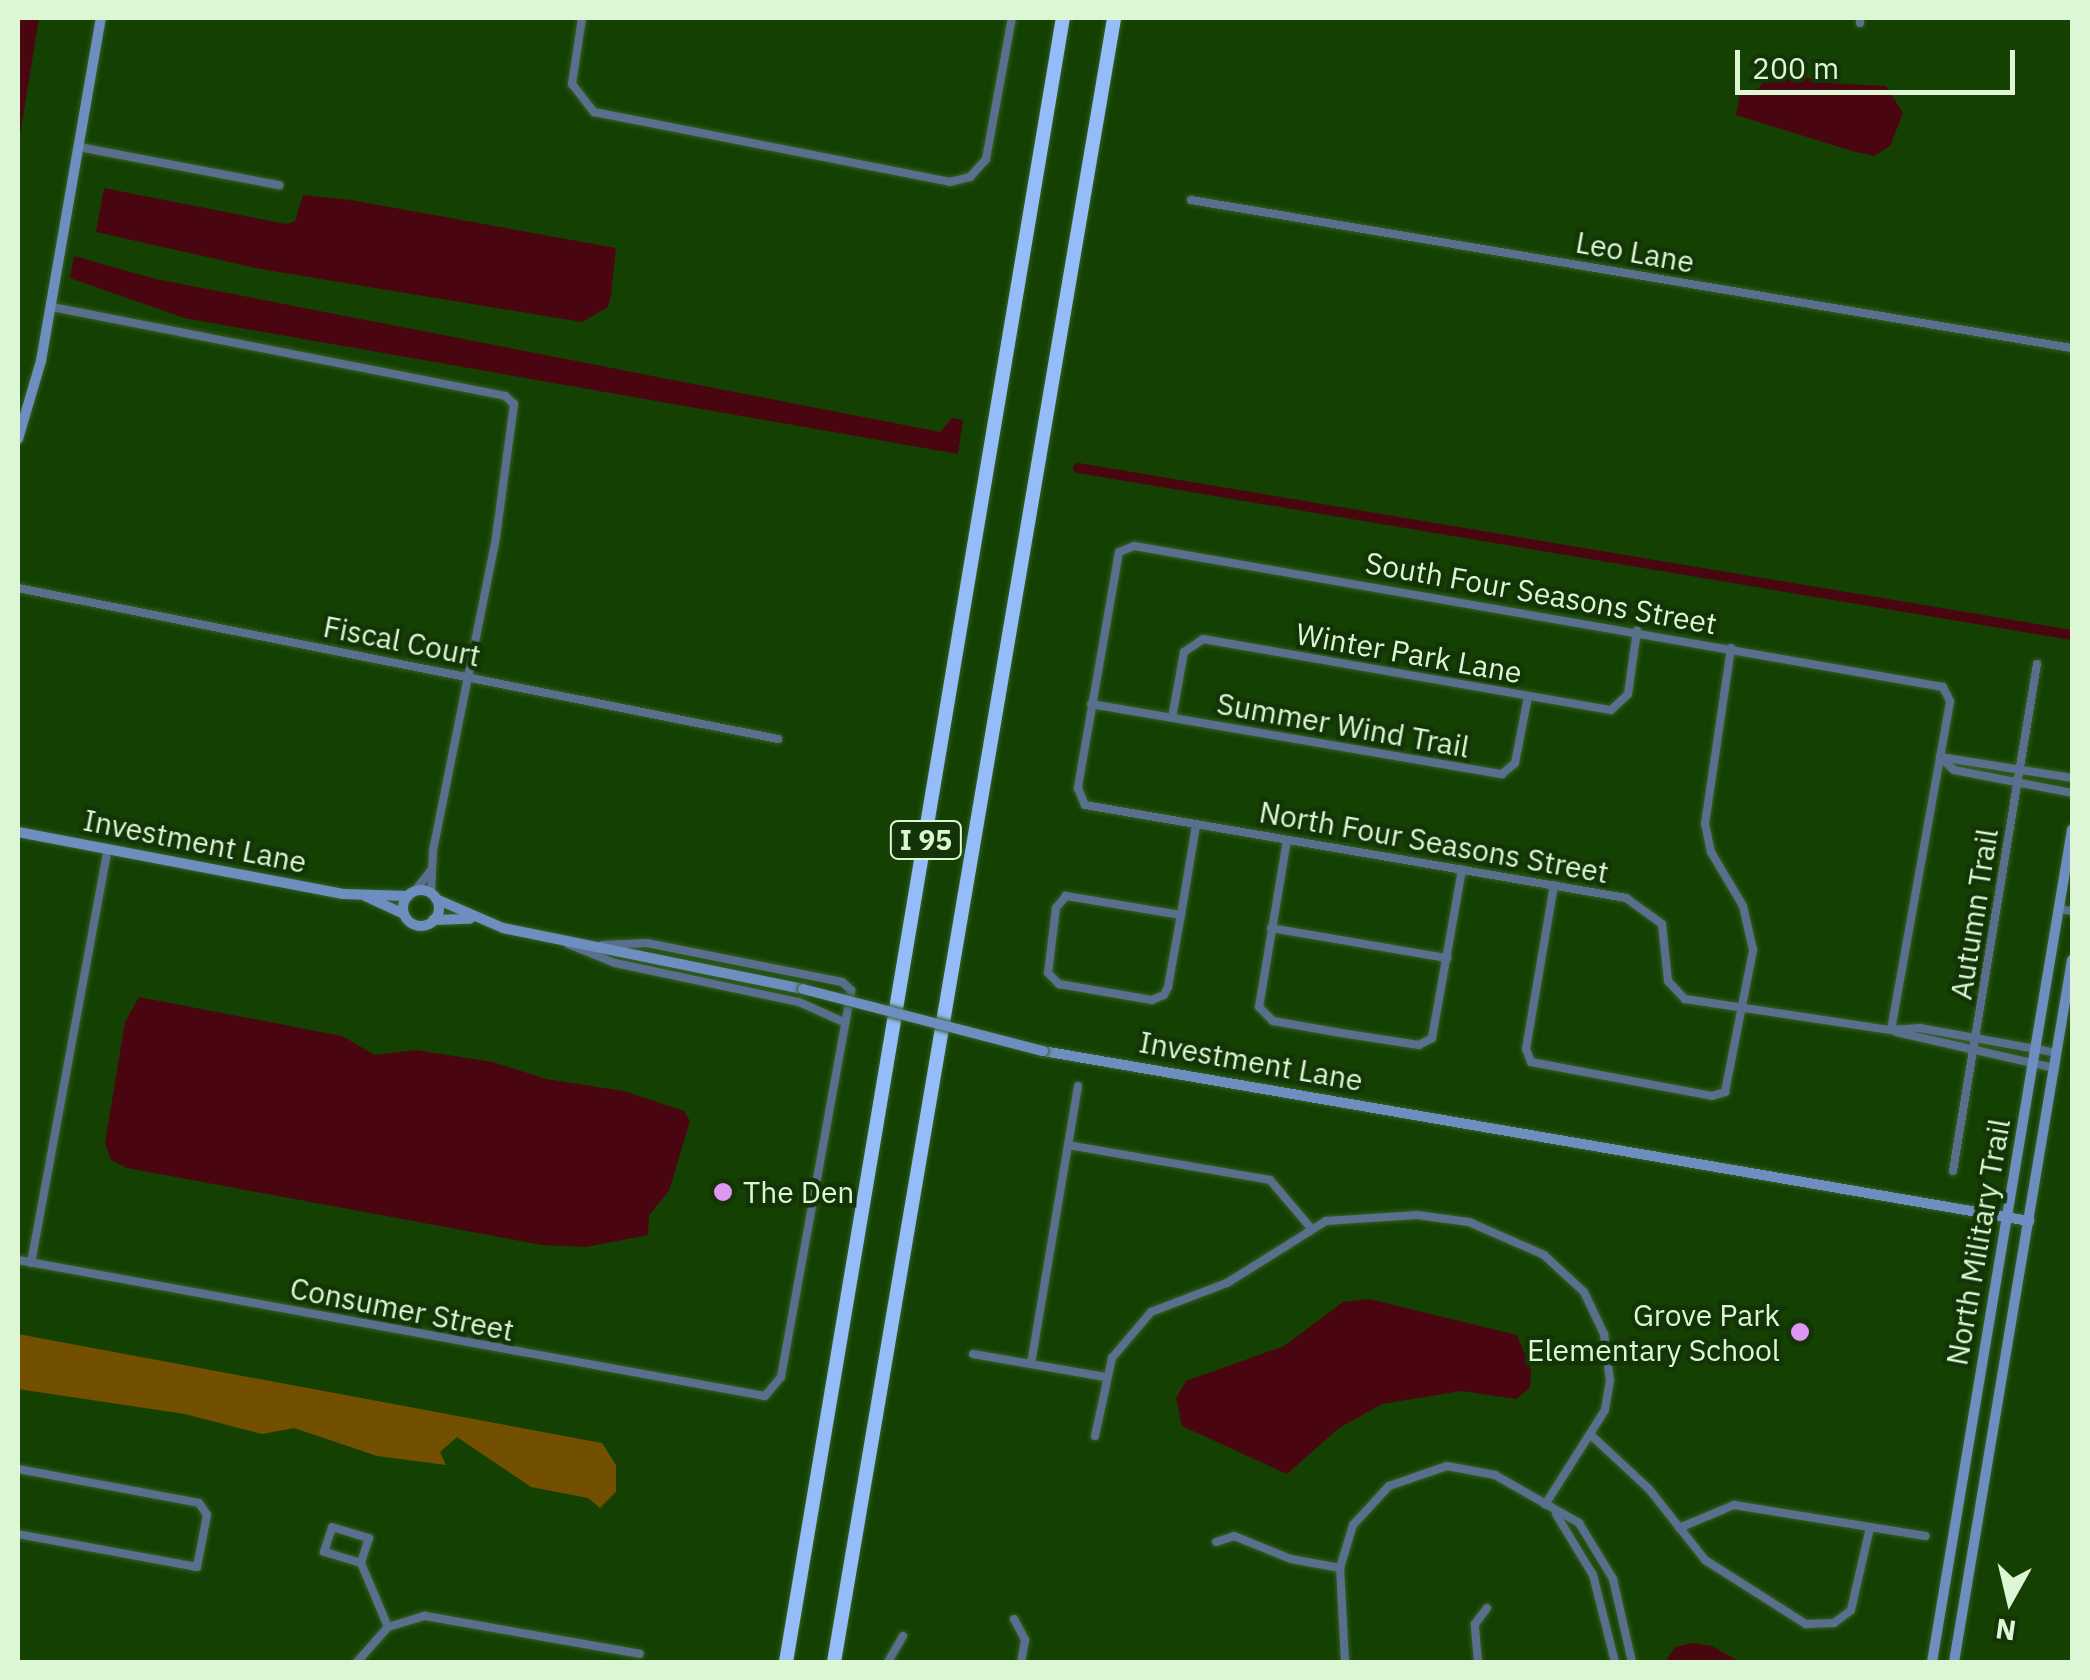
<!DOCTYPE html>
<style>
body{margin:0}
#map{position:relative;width:2090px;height:1680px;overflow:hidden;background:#144102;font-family:"IBM Plex Sans",sans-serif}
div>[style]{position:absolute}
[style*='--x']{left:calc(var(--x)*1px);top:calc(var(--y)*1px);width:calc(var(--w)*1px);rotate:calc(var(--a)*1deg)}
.green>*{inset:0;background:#734f00}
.water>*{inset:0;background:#490611}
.canal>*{height:10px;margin:-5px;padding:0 5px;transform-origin:5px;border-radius:5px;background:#490611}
.roads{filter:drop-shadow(0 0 2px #345e24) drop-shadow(0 0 2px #345e24)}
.street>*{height:8px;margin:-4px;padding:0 4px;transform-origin:4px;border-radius:4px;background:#5a6f8e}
.secondary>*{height:10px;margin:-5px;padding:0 5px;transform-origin:5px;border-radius:5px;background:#6e8ebf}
.secondary>.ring{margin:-5px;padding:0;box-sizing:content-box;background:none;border:10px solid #6e8ebf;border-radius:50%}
.highway>*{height:14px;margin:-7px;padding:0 7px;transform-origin:7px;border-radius:7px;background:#94bcf8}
.bridges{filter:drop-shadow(0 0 2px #345e24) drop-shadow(0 0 2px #345e24)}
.secondary-bridge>*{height:10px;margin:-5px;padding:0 5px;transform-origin:5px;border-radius:5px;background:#6e8ebf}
.dots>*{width:28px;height:28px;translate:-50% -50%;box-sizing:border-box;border:5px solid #133407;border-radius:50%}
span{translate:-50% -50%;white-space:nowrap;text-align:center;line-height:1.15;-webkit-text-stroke:9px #133407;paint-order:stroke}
.shield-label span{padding:2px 8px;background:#133407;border:2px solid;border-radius:8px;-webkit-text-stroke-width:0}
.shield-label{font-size:28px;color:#ddf6d5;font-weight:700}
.street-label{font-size:30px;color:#ddf6d5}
.poi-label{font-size:30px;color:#ddf6d5}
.left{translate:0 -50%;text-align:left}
.right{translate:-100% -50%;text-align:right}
.frame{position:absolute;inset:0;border:20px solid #ddf6d5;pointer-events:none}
.north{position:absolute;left:1960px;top:1550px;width:100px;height:100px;-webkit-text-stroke:8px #133407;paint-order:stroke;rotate:188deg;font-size:28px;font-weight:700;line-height:40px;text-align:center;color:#ddf6d5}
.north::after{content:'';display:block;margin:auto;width:35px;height:45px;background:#ddf6d5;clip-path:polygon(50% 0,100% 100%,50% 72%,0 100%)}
.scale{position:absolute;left:1735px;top:50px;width:280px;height:45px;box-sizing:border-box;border:5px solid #ddf6d5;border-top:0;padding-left:12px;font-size:30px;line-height:35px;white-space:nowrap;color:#ddf6d5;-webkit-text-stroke:8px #133407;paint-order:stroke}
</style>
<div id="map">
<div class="green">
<div style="clip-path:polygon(18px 1334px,602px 1443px,616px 1465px,616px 1492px,600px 1508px,588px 1498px,531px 1487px,457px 1437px,440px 1452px,446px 1465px,377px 1456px,294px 1428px,262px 1434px,185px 1414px,18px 1389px)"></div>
</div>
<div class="water">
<div style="clip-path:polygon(18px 18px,39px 18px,18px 147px)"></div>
<div style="clip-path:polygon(1776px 69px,1827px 83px,1886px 86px,1903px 113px,1890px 146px,1874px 156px,1852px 151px,1736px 115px,1740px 94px,1758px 89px)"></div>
<div style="clip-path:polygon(104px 188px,286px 224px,295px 221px,303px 195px,351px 200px,616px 248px,611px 295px,608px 307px,582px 322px,260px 269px,96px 232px)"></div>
<div style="clip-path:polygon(74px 256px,156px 279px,940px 432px,952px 418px,963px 420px,958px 454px,184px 318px,70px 278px)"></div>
<div style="clip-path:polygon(139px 997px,342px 1036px,375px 1055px,415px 1050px,493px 1062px,546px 1079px,624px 1091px,684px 1111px,690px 1121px,669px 1191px,649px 1215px,648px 1235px,586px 1247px,542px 1245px,127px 1168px,111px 1160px,105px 1143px,125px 1022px)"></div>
<div style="clip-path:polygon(1369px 1299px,1517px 1335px,1531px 1369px,1530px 1388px,1516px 1399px,1461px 1391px,1382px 1404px,1339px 1428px,1287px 1474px,1182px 1426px,1176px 1398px,1186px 1381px,1284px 1346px,1343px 1302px)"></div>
<div style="clip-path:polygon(1693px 1643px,1712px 1646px,1740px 1662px,1665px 1662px,1675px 1647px)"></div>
</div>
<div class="canal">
<div style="--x:1078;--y:468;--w:1008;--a:9.54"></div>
</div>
<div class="roads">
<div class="street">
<div style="--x:582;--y:18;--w:67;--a:98.6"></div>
<div style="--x:572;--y:84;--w:36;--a:52"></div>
<div style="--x:594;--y:112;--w:363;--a:11.1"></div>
<div style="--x:950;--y:182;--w:21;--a:-14"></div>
<div style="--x:970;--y:177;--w:24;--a:-48"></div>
<div style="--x:986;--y:159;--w:143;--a:-79.6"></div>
<div style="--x:1860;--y:23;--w:5;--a:-90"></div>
<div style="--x:79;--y:147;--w:204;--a:10.8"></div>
<div style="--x:1191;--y:200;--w:893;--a:9.54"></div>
<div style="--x:52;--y:307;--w:462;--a:11.1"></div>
<div style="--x:505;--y:396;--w:12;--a:42"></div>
<div style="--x:514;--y:404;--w:135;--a:97.7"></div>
<div style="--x:496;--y:538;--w:319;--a:101.4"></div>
<div style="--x:433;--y:851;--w:42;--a:92.7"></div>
<div style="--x:18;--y:588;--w:775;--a:11.24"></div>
<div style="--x:1091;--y:704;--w:417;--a:9.7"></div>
<div style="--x:1502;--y:774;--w:17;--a:-40"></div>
<div style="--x:1515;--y:763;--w:67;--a:-78.9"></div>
<div style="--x:1172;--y:718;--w:67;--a:-79.7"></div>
<div style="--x:1184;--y:652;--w:23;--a:-34"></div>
<div style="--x:1203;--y:639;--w:414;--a:9.9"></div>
<div style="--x:1611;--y:710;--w:23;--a:-43"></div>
<div style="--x:1628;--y:694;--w:64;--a:-81.9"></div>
<div style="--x:1940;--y:757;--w:19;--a:43"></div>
<div style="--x:1954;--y:770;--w:120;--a:11"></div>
<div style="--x:1940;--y:757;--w:134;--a:9"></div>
<div style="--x:1287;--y:840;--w:169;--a:99.5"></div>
<div style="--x:1259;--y:1007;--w:20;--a:45"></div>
<div style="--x:1273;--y:1021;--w:69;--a:10"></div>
<div style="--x:1341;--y:1033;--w:79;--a:8.7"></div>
<div style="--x:1419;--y:1045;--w:15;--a:-28"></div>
<div style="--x:1432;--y:1038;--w:171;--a:-79.9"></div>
<div style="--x:1554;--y:885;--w:166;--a:99.7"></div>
<div style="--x:1526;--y:1049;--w:14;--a:69"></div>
<div style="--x:1531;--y:1062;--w:184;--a:10.6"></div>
<div style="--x:1712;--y:1096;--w:14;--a:-17"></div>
<div style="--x:1725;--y:1092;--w:145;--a:-78.8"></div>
<div style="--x:1753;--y:950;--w:45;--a:-102.8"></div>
<div style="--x:1743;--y:906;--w:63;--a:-120.7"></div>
<div style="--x:1711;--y:852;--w:29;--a:-102"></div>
<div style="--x:1705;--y:824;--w:178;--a:-81.6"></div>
<div style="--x:414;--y:892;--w:28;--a:-52"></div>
<div style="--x:2059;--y:909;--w:13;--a:9"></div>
<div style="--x:1181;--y:915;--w:117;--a:-170.6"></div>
<div style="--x:1066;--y:896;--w:16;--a:130"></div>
<div style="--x:1056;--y:908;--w:65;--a:97"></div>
<div style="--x:1048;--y:973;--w:16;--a:45"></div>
<div style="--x:1059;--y:984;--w:94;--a:9.8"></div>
<div style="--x:1152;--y:1000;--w:13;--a:-23"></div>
<div style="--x:1164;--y:995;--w:9;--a:-63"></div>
<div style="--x:1168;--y:987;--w:73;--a:-79.8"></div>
<div style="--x:1181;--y:915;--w:91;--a:-80.5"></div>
<div style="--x:1271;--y:928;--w:179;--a:9.7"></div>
<div style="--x:568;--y:944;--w:51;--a:22"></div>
<div style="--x:615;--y:963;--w:188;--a:12"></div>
<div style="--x:799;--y:1002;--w:51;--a:24.1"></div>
<div style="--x:1891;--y:1030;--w:334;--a:-79.8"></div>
<div style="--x:1950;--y:701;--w:16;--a:-117"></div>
<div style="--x:1943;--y:687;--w:821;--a:-170.11"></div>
<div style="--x:1134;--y:546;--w:16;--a:158"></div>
<div style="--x:1119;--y:552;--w:240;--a:99.9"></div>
<div style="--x:1078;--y:788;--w:18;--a:68"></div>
<div style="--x:1085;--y:805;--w:549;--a:9.75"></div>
<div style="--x:1626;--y:898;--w:44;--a:35.8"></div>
<div style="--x:1662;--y:924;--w:57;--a:84"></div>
<div style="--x:1668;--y:981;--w:25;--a:47"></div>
<div style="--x:1685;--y:999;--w:208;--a:8.6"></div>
<div style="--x:1891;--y:1030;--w:29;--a:-4"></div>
<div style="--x:1920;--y:1028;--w:139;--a:10.3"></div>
<div style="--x:1896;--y:1032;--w:163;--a:12.8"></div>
<div style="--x:1068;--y:1145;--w:205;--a:9.8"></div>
<div style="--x:1270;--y:1180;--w:62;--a:49.6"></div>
<div style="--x:1953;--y:1171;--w:514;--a:-80.59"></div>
<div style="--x:18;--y:1260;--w:759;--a:10.32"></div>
<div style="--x:765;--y:1396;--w:25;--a:-50"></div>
<div style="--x:781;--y:1377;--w:393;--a:-79.7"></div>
<div style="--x:851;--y:990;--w:12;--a:-138"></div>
<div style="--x:842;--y:982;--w:199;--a:-168.7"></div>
<div style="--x:647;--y:943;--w:45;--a:177.5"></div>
<div style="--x:31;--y:1263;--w:421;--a:-79.5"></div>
<div style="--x:973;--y:1354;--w:134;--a:9.9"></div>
<div style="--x:1031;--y:1364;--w:282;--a:-80.4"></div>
<div style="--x:1095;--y:1436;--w:80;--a:-77.7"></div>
<div style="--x:1112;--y:1358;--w:60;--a:-49.7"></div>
<div style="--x:1151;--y:1312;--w:81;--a:-20.9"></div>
<div style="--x:1227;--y:1283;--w:117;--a:-32.1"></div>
<div style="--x:1326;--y:1221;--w:91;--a:-3.8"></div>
<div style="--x:1417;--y:1215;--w:52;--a:7.7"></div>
<div style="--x:1469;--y:1222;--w:82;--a:23.7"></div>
<div style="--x:1544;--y:1255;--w:54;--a:42.8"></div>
<div style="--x:1584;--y:1292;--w:47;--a:64.5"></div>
<div style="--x:1604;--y:1334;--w:47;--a:82.7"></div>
<div style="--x:1610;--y:1381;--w:29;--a:100"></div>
<div style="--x:1605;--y:1410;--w:112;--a:122.3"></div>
<div style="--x:1592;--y:1436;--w:78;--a:42.9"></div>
<div style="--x:1649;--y:1489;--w:90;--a:51.7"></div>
<div style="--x:1705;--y:1560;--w:120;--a:32.4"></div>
<div style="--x:1806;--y:1624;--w:28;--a:-2"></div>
<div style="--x:1834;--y:1623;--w:21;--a:-37"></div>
<div style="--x:1851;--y:1610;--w:84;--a:-77"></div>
<div style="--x:18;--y:1469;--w:184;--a:10.6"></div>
<div style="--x:199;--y:1503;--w:14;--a:56"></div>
<div style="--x:207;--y:1515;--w:53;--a:100.9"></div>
<div style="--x:197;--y:1567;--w:182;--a:-169.6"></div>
<div style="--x:1556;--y:1514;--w:71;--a:58.8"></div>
<div style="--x:1593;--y:1575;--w:90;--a:75.8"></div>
<div style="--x:1679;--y:1528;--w:60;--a:-22.7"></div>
<div style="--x:1734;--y:1505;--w:194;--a:9.2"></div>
<div style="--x:1216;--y:1542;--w:19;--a:-18"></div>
<div style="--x:1234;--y:1536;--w:61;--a:22"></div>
<div style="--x:1291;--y:1559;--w:50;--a:10.4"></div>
<div style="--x:361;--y:1563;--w:39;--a:-163"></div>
<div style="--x:324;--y:1552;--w:26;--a:-72"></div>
<div style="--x:332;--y:1527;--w:39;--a:17"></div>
<div style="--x:369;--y:1538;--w:26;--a:108"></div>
<div style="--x:361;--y:1563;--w:69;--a:67.1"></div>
<div style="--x:1014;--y:1619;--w:24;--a:62"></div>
<div style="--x:1025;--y:1640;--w:22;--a:100"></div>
<div style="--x:357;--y:1662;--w:47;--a:-48.5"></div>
<div style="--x:388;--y:1627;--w:39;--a:-17"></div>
<div style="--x:425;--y:1616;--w:218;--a:10"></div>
<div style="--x:888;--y:1662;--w:30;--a:-60"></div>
<div style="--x:1345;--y:1662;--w:94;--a:-93"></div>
<div style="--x:1340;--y:1568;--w:45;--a:-73.2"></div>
<div style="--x:1353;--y:1525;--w:53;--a:-47.3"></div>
<div style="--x:1389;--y:1486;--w:61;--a:-19"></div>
<div style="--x:1447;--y:1466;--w:49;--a:10.6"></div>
<div style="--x:1495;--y:1475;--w:97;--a:29.7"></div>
<div style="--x:1579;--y:1523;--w:66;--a:58.7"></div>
<div style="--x:1613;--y:1579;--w:85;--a:77.1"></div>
<div style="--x:1478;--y:1662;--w:38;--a:-95"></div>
<div style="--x:1475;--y:1624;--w:20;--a:-53"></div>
</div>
<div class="secondary">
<div style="--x:18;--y:439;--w:81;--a:-73.6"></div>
<div style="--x:41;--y:361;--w:348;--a:-80.1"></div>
<div style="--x:18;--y:832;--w:331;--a:10.8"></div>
<div style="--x:343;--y:894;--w:65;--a:1.8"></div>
<div class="ring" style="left:403px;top:890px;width:26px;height:26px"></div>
<div style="--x:365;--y:896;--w:43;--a:24.8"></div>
<div style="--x:436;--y:899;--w:73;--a:23.4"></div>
<div style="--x:503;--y:928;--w:306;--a:11.5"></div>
<div style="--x:433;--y:920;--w:37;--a:-2"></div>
<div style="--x:1043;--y:1051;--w:1001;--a:9.78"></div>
<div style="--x:1932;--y:1662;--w:844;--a:-80.45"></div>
<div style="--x:1954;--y:1662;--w:712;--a:-80.46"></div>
</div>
<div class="highway">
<div style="--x:786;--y:1662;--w:1667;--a:-80.44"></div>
<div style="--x:834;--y:1662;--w:1668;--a:-80.33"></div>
</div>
</div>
<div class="bridges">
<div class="secondary-bridge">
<div style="--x:803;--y:989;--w:248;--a:14.5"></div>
</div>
</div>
<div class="dots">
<div style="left:723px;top:1192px;background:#de98f2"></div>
<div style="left:1800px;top:1332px;background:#de98f2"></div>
</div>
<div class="shield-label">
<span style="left:926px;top:840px">I 95</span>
</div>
<div class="street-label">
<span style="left:1635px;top:252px;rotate:10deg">Leo Lane</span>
<span style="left:1541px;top:593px;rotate:10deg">South Four Seasons Street</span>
<span style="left:402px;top:641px;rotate:11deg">Fiscal Court</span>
<span style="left:1409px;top:653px;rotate:10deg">Winter Park Lane</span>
<span style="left:1343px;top:725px;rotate:10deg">Summer Wind Trail</span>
<span style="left:195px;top:841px;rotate:11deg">Investment Lane</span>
<span style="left:1434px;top:842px;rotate:10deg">North Four Seasons Street</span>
<span style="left:1974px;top:914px;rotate:-81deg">Autumn Trail</span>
<span style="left:1251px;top:1061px;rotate:10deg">Investment Lane</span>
<span style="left:1978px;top:1242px;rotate:-80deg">North Military Trail</span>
<span style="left:402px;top:1309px;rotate:11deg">Consumer Street</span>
</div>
<div class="poi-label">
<span class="left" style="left:743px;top:1192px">The Den</span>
<span class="right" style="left:1780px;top:1332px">Grove Park<br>Elementary School</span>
</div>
<div class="frame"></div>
<div class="north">N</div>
<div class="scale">200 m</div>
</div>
